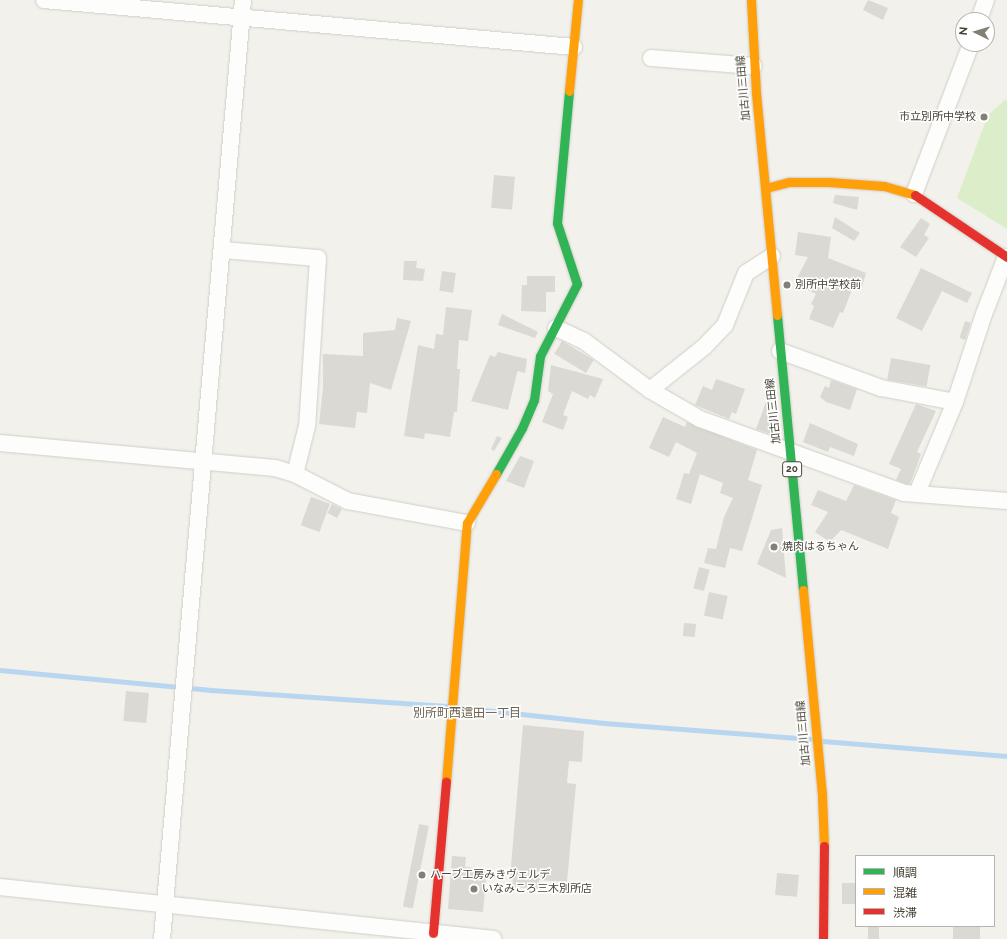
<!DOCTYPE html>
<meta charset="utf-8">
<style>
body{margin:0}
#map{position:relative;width:1007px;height:939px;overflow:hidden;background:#f2f1eb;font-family:Raleway,"Noto Sans JP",sans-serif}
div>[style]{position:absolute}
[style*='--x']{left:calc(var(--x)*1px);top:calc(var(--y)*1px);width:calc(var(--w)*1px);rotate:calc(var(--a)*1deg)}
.green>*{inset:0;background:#dceec9}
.stream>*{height:4.5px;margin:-2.25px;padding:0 2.25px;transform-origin:2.25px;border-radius:2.25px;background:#b9d6f1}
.building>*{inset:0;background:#dbd9d3;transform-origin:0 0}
.roads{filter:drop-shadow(0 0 1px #d0cec8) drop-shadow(0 0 1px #d0cec8)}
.street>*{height:16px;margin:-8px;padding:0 8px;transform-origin:8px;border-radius:8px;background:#fdfdfc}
.fast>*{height:9px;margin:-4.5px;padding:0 4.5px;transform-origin:4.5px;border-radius:4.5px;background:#30b455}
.slow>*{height:9px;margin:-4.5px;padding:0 4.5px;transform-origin:4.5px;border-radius:4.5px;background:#ff9f0a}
.jam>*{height:9px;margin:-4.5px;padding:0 4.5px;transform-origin:4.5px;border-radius:4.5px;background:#e5322d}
.dots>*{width:11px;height:11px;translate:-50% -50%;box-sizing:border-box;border:2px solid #fff;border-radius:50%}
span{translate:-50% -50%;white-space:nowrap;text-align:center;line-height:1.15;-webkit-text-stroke:3px #fff;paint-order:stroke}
.shield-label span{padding:1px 3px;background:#fff;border:1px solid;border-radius:3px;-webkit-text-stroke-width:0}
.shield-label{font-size:10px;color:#484336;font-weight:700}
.street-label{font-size:11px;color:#484336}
.poi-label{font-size:11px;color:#484336}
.right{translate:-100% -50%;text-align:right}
.left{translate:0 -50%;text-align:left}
.neighbourhood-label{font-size:12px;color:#6c624d}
.legend{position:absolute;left:855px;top:855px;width:140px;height:72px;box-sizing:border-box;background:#fff;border:1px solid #b6b4af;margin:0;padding:5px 7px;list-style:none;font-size:12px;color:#484336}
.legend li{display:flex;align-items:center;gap:8px;height:20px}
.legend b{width:20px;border:1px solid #b6b4af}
.north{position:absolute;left:955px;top:12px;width:40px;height:40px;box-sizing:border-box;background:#fff;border:1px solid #b6b4af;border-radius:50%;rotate:275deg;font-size:11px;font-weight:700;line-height:16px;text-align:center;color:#484336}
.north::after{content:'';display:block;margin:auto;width:14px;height:18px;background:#848075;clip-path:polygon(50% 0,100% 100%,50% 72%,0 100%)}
</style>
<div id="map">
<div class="green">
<div style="clip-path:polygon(1005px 100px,1007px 101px,1007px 229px,957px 198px,988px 115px)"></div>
</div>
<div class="stream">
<div style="--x:0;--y:670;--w:212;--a:5.4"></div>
<div style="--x:211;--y:690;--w:236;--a:3.9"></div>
<div style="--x:457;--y:707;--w:148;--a:6.2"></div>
<div style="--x:604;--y:723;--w:207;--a:4.4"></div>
<div style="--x:823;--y:741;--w:185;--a:4.7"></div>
</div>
<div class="building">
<div style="clip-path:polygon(868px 0,888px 8px,883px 20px,863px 10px)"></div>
<div style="left:494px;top:175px;width:21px;height:33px;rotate:5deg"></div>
<div style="clip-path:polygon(835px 195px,859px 197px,857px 210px,833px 203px)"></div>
<div style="clip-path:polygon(835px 217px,860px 233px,854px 241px,832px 228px)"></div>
<div style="clip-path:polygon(921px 218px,930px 224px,924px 235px,929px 238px,916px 257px,900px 247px)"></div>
<div style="clip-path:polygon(798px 232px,831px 237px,828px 258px,866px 273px,862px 287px,854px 284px,843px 313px,840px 312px,833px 328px,809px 319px,814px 306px,811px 304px,816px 294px,794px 284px,808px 257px,795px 255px)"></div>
<div style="clip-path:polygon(404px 261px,417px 261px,416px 268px,425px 269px,423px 281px,403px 280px)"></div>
<div style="clip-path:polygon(921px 268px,972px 293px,967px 303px,942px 291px,922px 331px,896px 318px)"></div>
<div style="left:442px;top:271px;width:14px;height:20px;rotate:8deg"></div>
<div style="clip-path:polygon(527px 276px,555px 276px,555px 292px,546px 292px,546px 312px,521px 311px,522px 285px,527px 285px)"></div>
<div style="clip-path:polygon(446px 307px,472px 310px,468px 341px,459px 340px,457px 369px,460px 369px,457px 412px,454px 412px,450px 437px,425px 433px,424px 439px,404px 436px,418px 345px,434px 349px,436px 334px,443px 335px)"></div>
<div style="clip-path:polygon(502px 314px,538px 332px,535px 338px,498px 325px)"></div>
<div style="clip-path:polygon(397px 318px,411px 321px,391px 390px,370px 383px,367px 413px,357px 412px,355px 428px,319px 424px,323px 388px,323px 354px,363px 356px,363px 333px,395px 330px)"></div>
<div style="left:965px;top:321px;width:6px;height:18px;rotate:18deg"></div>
<div style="left:562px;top:341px;width:37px;height:15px;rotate:31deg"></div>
<div style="clip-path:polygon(498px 352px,527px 359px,525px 373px,518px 371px,517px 373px,508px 410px,471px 401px,490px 355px,495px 357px)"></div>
<div style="left:891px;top:358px;width:40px;height:22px;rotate:10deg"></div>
<div style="clip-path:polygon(551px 365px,603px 379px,595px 398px,590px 395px,588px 399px,572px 391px,563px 415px,568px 417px,563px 430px,542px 422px,553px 394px,548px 391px)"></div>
<div style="clip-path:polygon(716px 379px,745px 389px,736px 414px,732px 412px,729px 419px,695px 405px,703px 386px,712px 390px)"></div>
<div style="clip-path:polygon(831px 380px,857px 389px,850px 410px,826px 402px,820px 397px,825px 386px,829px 388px)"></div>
<div style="clip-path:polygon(771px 388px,776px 436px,756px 429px)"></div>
<div style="clip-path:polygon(916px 404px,936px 411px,917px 452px,921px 454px,910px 484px,906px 484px,896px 480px,901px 469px,889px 464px)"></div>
<div style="clip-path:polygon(663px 417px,685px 427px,687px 422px,757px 450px,748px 480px,762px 485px,742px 551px,730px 548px,725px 568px,704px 563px,708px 548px,716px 549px,724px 517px,733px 498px,720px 493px,723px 483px,700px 474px,691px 504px,676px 499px,684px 473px,689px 474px,697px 453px,676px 442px,669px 457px,649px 448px)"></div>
<div style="clip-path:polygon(810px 423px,858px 444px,854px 456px,830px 447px,828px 452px,803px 442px)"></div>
<div style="clip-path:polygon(497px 436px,502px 438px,494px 451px,491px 449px)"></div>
<div style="clip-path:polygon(520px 456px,534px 461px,524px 488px,506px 481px)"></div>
<div style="clip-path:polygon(854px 485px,896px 500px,891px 513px,899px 517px,888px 549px,841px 530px,830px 542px,815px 532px,828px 512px,811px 505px,818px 490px,846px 501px)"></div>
<div style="left:311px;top:497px;width:20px;height:30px;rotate:20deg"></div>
<div style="left:332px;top:504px;width:11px;height:10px;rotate:27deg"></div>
<div style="clip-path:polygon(782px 528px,786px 578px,757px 564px,771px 530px)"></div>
<div style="left:699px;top:567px;width:11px;height:22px;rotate:15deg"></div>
<div style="left:709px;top:592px;width:19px;height:24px;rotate:12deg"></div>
<div style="left:684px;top:623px;width:12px;height:13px;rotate:5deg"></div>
<div style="left:126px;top:691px;width:23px;height:30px;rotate:5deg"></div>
<div style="clip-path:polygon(523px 725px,584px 731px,582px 762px,569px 761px,567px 783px,576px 784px,567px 882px,539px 880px,538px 889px,512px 887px,513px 878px,510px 878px)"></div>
<div style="left:419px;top:824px;width:10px;height:84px;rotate:11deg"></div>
<div style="clip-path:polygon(452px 856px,466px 857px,465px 867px,487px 869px,483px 912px,448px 909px)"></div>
<div style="left:777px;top:873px;width:22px;height:22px;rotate:5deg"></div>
<div style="left:842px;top:883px;width:14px;height:21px"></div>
<div style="left:868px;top:926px;width:11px;height:13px"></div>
<div style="left:953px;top:926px;width:27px;height:13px"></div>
</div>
<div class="roads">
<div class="street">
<div style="--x:44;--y:0;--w:532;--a:5.07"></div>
<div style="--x:979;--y:20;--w:21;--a:-71"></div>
<div style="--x:651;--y:58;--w:103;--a:4.4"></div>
<div style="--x:914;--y:194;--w:160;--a:-69.2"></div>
<div style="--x:222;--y:250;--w:96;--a:4.8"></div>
<div style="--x:318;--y:258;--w:168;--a:93.7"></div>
<div style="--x:307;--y:426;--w:49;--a:104"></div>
<div style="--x:556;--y:328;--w:31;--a:25"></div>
<div style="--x:584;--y:341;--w:82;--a:36.6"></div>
<div style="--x:650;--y:390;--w:58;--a:30.1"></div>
<div style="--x:700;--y:419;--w:217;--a:19.9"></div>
<div style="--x:904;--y:493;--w:103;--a:4.4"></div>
<div style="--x:780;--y:351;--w:108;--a:20.1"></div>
<div style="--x:881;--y:388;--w:75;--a:10.7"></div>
<div style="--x:650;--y:390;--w:69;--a:-38.5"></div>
<div style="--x:704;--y:347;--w:30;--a:-46"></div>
<div style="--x:725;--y:325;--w:56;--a:-68"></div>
<div style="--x:746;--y:273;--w:31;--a:-33"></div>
<div style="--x:0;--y:443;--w:276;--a:5.2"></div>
<div style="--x:275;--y:468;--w:21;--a:17"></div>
<div style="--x:295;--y:474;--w:59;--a:27"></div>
<div style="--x:348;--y:501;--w:121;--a:10.5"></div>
<div style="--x:917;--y:493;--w:99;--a:-67.3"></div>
<div style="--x:955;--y:402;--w:93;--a:-71.8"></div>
<div style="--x:984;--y:314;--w:61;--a:-68.9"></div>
<div style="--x:0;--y:887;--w:496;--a:6"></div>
<div style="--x:162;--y:939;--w:942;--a:-85.07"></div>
</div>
<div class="fast">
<div style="--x:777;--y:315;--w:276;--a:84.6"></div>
<div style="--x:496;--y:474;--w:53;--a:-60.5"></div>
<div style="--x:522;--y:428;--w:30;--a:-67"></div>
<div style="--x:534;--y:400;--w:44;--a:-82.2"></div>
<div style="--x:540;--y:356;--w:81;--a:-62.8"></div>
<div style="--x:577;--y:284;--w:64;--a:-108.2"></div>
<div style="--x:557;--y:223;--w:133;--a:-84.8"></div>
</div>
<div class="slow">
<div style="--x:751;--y:0;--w:93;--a:86.9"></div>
<div style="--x:756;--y:93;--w:223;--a:84.6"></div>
<div style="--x:569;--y:91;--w:91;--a:-84.4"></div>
<div style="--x:766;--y:188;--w:24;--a:-15"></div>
<div style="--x:789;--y:182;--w:40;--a:0"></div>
<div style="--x:829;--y:182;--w:55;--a:4.2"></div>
<div style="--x:884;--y:186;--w:32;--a:16"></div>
<div style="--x:803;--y:590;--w:207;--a:84.7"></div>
<div style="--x:822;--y:796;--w:50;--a:87.7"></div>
<div style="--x:446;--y:782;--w:260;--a:-85.4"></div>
<div style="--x:467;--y:523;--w:57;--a:-59.4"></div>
</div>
<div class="jam">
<div style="--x:915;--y:195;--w:111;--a:34"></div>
<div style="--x:433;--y:933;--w:152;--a:-85.1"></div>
<div style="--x:823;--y:939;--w:93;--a:-89.4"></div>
</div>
</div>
<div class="dots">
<div style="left:984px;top:117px;background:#848075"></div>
<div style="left:787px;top:285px;background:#848075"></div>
<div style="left:774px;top:547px;background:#848075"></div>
<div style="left:422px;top:875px;background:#848075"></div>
<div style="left:474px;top:889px;background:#848075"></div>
</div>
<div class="shield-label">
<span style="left:792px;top:469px">20</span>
</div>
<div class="street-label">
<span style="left:744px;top:88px;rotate:-95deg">加古川三田線</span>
<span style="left:774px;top:411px;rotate:-96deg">加古川三田線</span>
<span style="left:804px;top:733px;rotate:-95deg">加古川三田線</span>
</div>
<div class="poi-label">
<span class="right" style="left:976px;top:117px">市立別所中学校</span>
<span class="left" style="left:795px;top:285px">別所中学校前</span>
<span class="left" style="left:782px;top:547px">焼肉はるちゃん</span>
<span class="left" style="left:430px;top:875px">ハーブ工房みきヴェルデ</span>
<span class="left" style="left:482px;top:889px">いなみころ三木別所店</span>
</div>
<div class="neighbourhood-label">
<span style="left:467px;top:714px">別所町西這田一丁目</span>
</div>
<ul class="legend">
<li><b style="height:5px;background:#30b455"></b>順調</li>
<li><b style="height:5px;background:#ff9f0a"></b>混雑</li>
<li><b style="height:5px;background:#e5322d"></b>渋滞</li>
</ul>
<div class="north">N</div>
</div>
